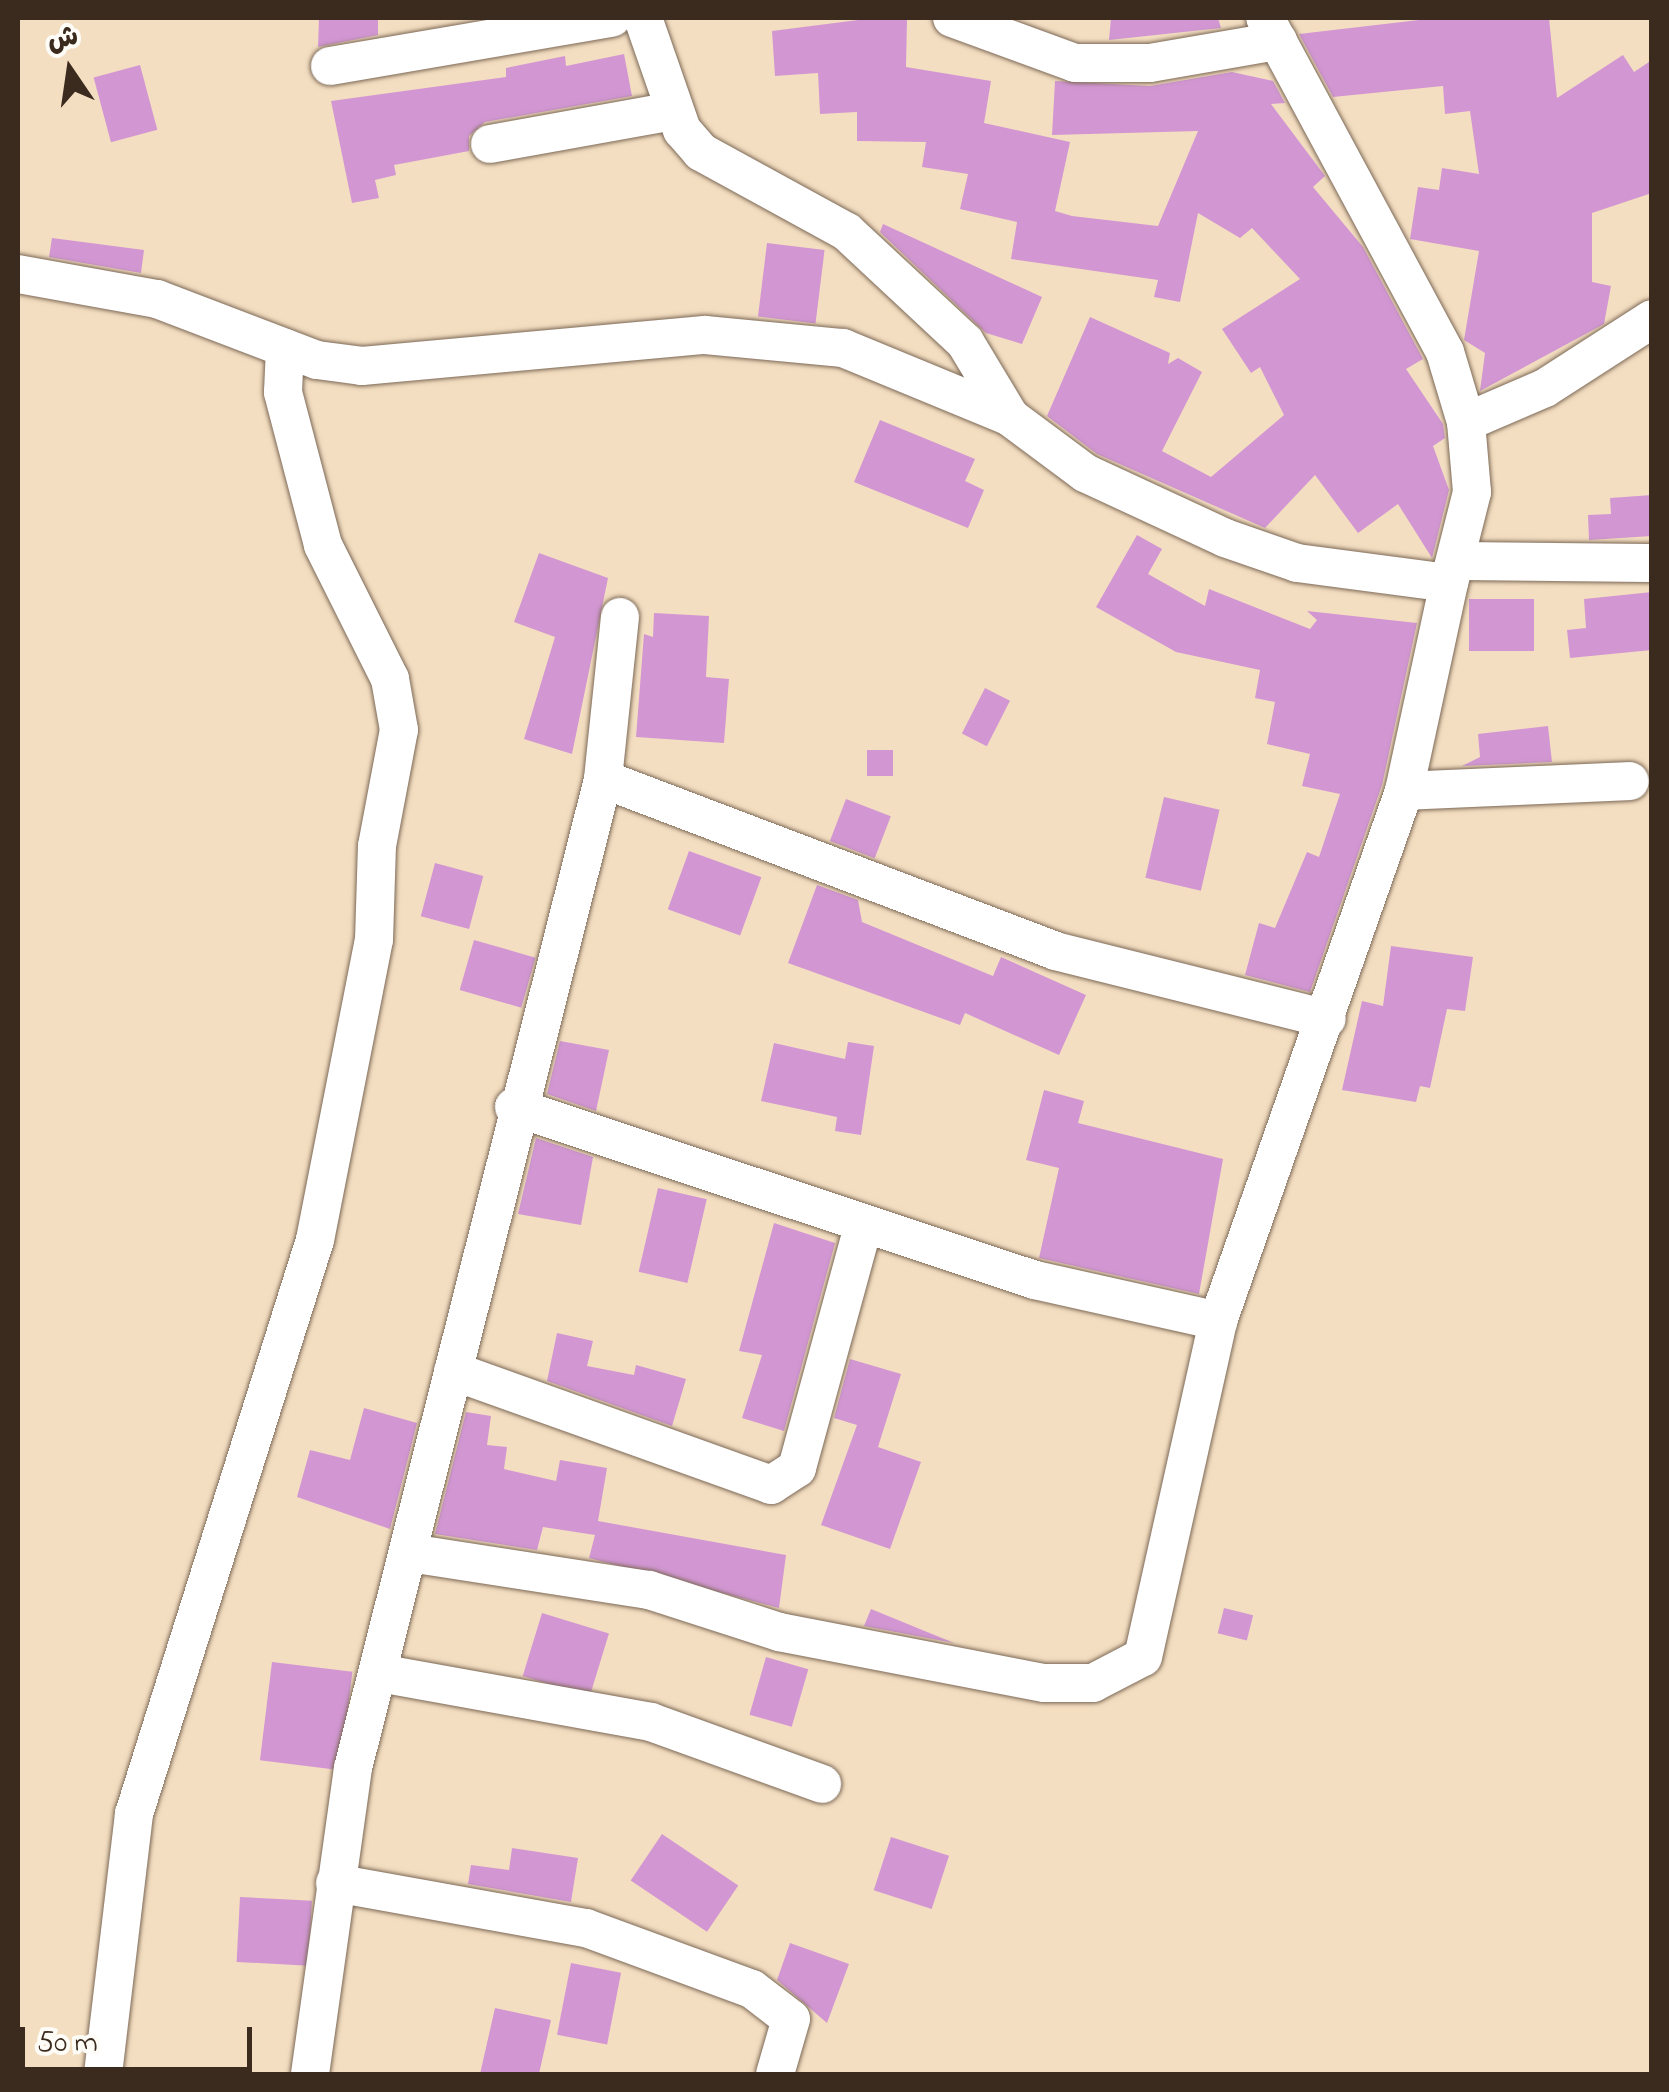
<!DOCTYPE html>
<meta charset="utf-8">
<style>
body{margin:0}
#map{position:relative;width:1669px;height:2092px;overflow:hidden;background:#f4dec1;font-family:"Indie Flower","Playpen Sans Arabic",sans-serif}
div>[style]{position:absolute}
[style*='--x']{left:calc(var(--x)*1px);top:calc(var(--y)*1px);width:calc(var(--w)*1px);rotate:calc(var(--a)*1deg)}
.building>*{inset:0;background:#d297d3;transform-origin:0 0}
.roads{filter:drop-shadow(0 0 2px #7c6957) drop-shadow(0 0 2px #7c6957)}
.street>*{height:38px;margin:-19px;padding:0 19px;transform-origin:19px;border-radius:19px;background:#fff}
span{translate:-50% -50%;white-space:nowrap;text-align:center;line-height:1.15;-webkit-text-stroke:8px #fdfcf7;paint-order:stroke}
.frame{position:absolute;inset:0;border:20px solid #3b2a1e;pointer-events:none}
.north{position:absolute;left:20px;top:20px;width:100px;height:100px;-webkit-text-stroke:8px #fdfcf7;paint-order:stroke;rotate:347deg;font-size:28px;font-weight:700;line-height:40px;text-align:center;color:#3b2a1e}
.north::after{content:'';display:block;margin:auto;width:35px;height:45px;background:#3b2a1e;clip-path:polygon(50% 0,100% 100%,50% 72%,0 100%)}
.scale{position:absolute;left:20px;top:2027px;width:232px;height:45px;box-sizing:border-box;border:5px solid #3b2a1e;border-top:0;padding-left:12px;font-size:30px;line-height:35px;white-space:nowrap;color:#3b2a1e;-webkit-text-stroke:8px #fdfcf7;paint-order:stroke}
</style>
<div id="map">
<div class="building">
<div style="clip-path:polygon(319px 18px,378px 18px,378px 35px,318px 47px)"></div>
<div style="clip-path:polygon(1111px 18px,1218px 18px,1221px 28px,1109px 40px)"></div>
<div style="clip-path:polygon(1436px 18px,1549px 18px,1557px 98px,1623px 55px,1634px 72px,1652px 60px,1652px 193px,1592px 213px,1592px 282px,1611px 286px,1604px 324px,1480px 391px,1485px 353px,1464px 340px,1479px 251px,1410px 239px,1418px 187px,1439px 190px,1442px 168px,1479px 174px,1470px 111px,1445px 114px,1443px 86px,1333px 97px,1299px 34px)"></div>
<div style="clip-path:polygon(858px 20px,907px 20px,906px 67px,991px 81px,984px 123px,1070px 142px,1055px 211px,1072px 216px,1158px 226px,1198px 131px,1052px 135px,1055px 81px,1150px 86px,1232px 72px,1273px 81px,1285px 103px,1271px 104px,1325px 176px,1313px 187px,1363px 247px,1423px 359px,1406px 369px,1443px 424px,1445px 438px,1433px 446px,1449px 490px,1432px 558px,1398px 504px,1358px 533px,1315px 475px,1265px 528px,1097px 454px,1047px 416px,1090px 317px,1170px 353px,1168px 364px,1178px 358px,1202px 372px,1162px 451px,1211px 477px,1284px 415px,1260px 367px,1251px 373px,1222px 329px,1300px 279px,1252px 228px,1240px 238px,1198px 213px,1180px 302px,1154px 297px,1158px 280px,1011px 259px,1017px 222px,960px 209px,968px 174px,922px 167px,926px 142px,857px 141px,857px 112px,820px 114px,818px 73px,775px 76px,772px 31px)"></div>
<div style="clip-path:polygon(624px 54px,632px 96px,485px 122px,469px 136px,469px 151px,394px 165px,396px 175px,375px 180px,379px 198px,352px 203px,331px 101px,506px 77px,506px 68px,565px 56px,566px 66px)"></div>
<div style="left:140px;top:65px;width:67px;height:48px;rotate:75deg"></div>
<div style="clip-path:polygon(883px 224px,1042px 297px,1022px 344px,986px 333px,880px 232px)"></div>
<div style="clip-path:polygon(52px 238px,144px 250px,141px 273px,49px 257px)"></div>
<div style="left:767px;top:243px;width:58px;height:74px;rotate:7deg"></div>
<div style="clip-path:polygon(880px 420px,975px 459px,965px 481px,984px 490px,968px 528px,854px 482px)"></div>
<div style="clip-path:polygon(1652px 495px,1652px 536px,1589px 540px,1588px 515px,1611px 514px,1610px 498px)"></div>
<div style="clip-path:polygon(1137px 535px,1162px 549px,1148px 574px,1205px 606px,1209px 589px,1310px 629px,1317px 620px,1307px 611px,1417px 623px,1382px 785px,1310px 992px,1245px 975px,1259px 923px,1275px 928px,1307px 852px,1319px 857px,1340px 794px,1302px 786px,1310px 754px,1267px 744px,1275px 702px,1255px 698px,1260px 670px,1176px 652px,1096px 607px)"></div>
<div style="clip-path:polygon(539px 553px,608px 578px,572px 754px,524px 739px,555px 637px,514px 622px)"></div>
<div style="clip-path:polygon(1652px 592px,1652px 650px,1570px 658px,1567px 630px,1586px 628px,1584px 599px)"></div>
<div style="left:1469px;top:599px;width:65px;height:52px"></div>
<div style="clip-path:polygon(654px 613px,709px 616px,706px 677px,729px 679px,724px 743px,636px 737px,644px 634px,653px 637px)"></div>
<div style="left:985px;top:688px;width:28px;height:51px;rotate:27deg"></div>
<div style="clip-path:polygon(1548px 726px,1552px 762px,1462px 766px,1480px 757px,1478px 734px)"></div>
<div style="left:893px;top:750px;width:26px;height:26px;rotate:90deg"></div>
<div style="left:1164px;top:797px;width:57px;height:83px;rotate:13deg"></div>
<div style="left:846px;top:799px;width:48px;height:45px;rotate:21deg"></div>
<div style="left:689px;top:851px;width:77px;height:62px;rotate:20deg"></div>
<div style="left:435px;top:863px;width:50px;height:55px;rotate:15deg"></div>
<div style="clip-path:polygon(817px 885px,858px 900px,862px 922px,993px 976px,1001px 957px,1086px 995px,1059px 1055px,965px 1013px,960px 1025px,788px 963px)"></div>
<div style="left:474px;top:940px;width:64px;height:52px;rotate:16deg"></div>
<div style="clip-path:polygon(1391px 946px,1473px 957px,1465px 1011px,1447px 1009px,1430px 1088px,1420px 1086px,1416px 1102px,1342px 1090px,1362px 1001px,1383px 1006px)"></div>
<div style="clip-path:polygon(560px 1041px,609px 1050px,596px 1111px,547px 1094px)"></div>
<div style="clip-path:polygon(848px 1042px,874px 1046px,861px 1135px,835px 1131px,837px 1117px,761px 1101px,774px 1043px,845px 1059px)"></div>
<div style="clip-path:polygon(1044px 1090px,1084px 1101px,1078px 1123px,1223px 1159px,1199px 1294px,1039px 1258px,1059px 1168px,1026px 1160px)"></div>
<div style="clip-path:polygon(536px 1138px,593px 1157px,581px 1225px,518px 1214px)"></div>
<div style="left:658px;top:1188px;width:50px;height:86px;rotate:13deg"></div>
<div style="clip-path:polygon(774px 1223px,835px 1243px,784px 1431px,742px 1418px,762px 1355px,739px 1351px)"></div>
<div style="clip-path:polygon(557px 1333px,593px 1341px,587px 1366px,634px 1375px,636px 1365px,686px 1379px,672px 1426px,547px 1381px)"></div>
<div style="clip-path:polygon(850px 1359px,901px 1374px,878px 1447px,921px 1462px,890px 1549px,821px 1525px,857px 1425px,834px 1418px)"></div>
<div style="clip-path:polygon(364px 1408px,417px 1423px,390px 1529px,297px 1497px,310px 1450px,350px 1460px)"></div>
<div style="clip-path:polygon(466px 1412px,491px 1416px,487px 1445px,507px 1447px,504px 1469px,556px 1481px,560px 1460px,607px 1468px,598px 1521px,786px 1555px,779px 1608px,589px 1558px,595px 1535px,543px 1527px,537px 1550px,435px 1534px)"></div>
<div style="left:1224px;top:1608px;width:30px;height:26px;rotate:14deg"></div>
<div style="clip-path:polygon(871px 1609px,954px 1643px,864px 1626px)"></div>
<div style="left:542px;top:1613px;width:70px;height:66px;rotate:17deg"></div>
<div style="left:766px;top:1657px;width:44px;height:60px;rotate:16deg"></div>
<div style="left:272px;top:1662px;width:81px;height:99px;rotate:7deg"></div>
<div style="left:662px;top:1834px;width:92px;height:56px;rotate:34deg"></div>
<div style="left:891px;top:1837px;width:61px;height:56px;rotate:18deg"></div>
<div style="clip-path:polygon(512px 1848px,578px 1858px,571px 1902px,468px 1884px,471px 1865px,509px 1870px)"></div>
<div style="left:240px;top:1897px;width:72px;height:65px;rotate:3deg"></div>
<div style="clip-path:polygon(790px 1943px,849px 1964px,827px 2023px,777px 1980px)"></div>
<div style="left:571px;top:1963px;width:51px;height:73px;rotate:11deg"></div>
<div style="clip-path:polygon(495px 2008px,551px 2020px,539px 2074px,480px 2074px)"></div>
</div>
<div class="roads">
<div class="street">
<div style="--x:643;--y:18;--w:119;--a:70.8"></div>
<div style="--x:682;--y:130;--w:29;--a:49"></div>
<div style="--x:701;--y:152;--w:166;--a:28.7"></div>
<div style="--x:847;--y:232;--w:161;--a:43"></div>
<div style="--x:965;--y:342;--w:87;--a:59"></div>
<div style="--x:952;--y:18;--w:131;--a:20.1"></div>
<div style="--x:1075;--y:63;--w:75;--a:0"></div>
<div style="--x:1150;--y:63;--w:130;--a:-9.8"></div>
<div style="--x:330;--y:66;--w:286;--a:-9.7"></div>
<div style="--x:490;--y:144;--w:187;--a:-10.2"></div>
<div style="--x:18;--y:274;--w:141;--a:10.2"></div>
<div style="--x:157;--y:299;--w:171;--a:20.9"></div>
<div style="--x:317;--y:360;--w:45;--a:7.6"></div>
<div style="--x:362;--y:366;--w:344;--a:-5.2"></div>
<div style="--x:705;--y:335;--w:139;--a:5.4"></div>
<div style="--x:843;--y:348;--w:181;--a:22.4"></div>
<div style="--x:1010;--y:417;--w:94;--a:36.7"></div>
<div style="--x:1085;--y:473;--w:154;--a:24.9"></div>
<div style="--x:1225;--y:538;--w:76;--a:19.1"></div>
<div style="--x:1297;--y:563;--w:153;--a:7.5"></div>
<div style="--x:1449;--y:583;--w:94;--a:-75.8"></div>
<div style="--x:1472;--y:492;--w:70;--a:-94.9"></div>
<div style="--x:1466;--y:422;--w:73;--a:-106.7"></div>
<div style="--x:1445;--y:352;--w:379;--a:-118.3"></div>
<div style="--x:1466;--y:422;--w:86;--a:-23.3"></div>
<div style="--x:1545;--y:388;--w:127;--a:-32.8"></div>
<div style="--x:1457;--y:561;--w:195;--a:0.6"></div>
<div style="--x:620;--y:617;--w:163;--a:96"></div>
<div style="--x:603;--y:779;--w:484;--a:20.8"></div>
<div style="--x:1055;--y:951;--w:280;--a:14"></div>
<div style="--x:1404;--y:791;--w:226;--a:-2.5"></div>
<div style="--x:514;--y:1107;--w:549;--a:18.37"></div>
<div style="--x:1035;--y:1280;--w:188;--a:12.6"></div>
<div style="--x:453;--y:1371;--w:338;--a:19.7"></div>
<div style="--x:771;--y:1485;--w:31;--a:-33"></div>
<div style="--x:797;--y:1468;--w:251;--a:-74.7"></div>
<div style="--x:409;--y:1553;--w:243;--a:8.8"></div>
<div style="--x:649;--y:1590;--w:137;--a:17.9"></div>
<div style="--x:779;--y:1632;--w:270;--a:10.9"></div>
<div style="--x:1044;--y:1683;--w:49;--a:0"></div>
<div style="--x:1093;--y:1683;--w:56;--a:-27.5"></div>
<div style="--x:1143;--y:1657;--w:344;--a:-77.4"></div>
<div style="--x:1218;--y:1321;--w:562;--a:-70.66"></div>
<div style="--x:1404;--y:791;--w:213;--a:-77.8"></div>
<div style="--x:379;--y:1673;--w:276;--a:10.2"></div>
<div style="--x:651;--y:1722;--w:182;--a:19.9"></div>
<div style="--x:335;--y:1883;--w:255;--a:10.2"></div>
<div style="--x:586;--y:1928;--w:177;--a:20.2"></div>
<div style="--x:752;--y:1989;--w:49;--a:37.6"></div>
<div style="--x:791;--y:2019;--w:57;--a:106.2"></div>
<div style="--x:103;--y:2074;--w:262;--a:-83.2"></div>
<div style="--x:134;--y:1814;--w:602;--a:-72.5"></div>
<div style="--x:315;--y:1240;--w:306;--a:-78.9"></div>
<div style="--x:374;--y:940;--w:94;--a:-88.2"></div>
<div style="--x:377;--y:846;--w:118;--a:-79.3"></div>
<div style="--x:399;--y:730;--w:52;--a:-100"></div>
<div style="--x:390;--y:679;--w:150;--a:-116.6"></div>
<div style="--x:323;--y:545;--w:158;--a:-104.7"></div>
<div style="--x:283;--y:392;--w:44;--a:-87.4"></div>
<div style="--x:310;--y:2074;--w:309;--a:-82"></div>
<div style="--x:353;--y:1768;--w:1020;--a:-75.81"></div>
</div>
</div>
<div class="frame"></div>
<div class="north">ش</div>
<div class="scale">50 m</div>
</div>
